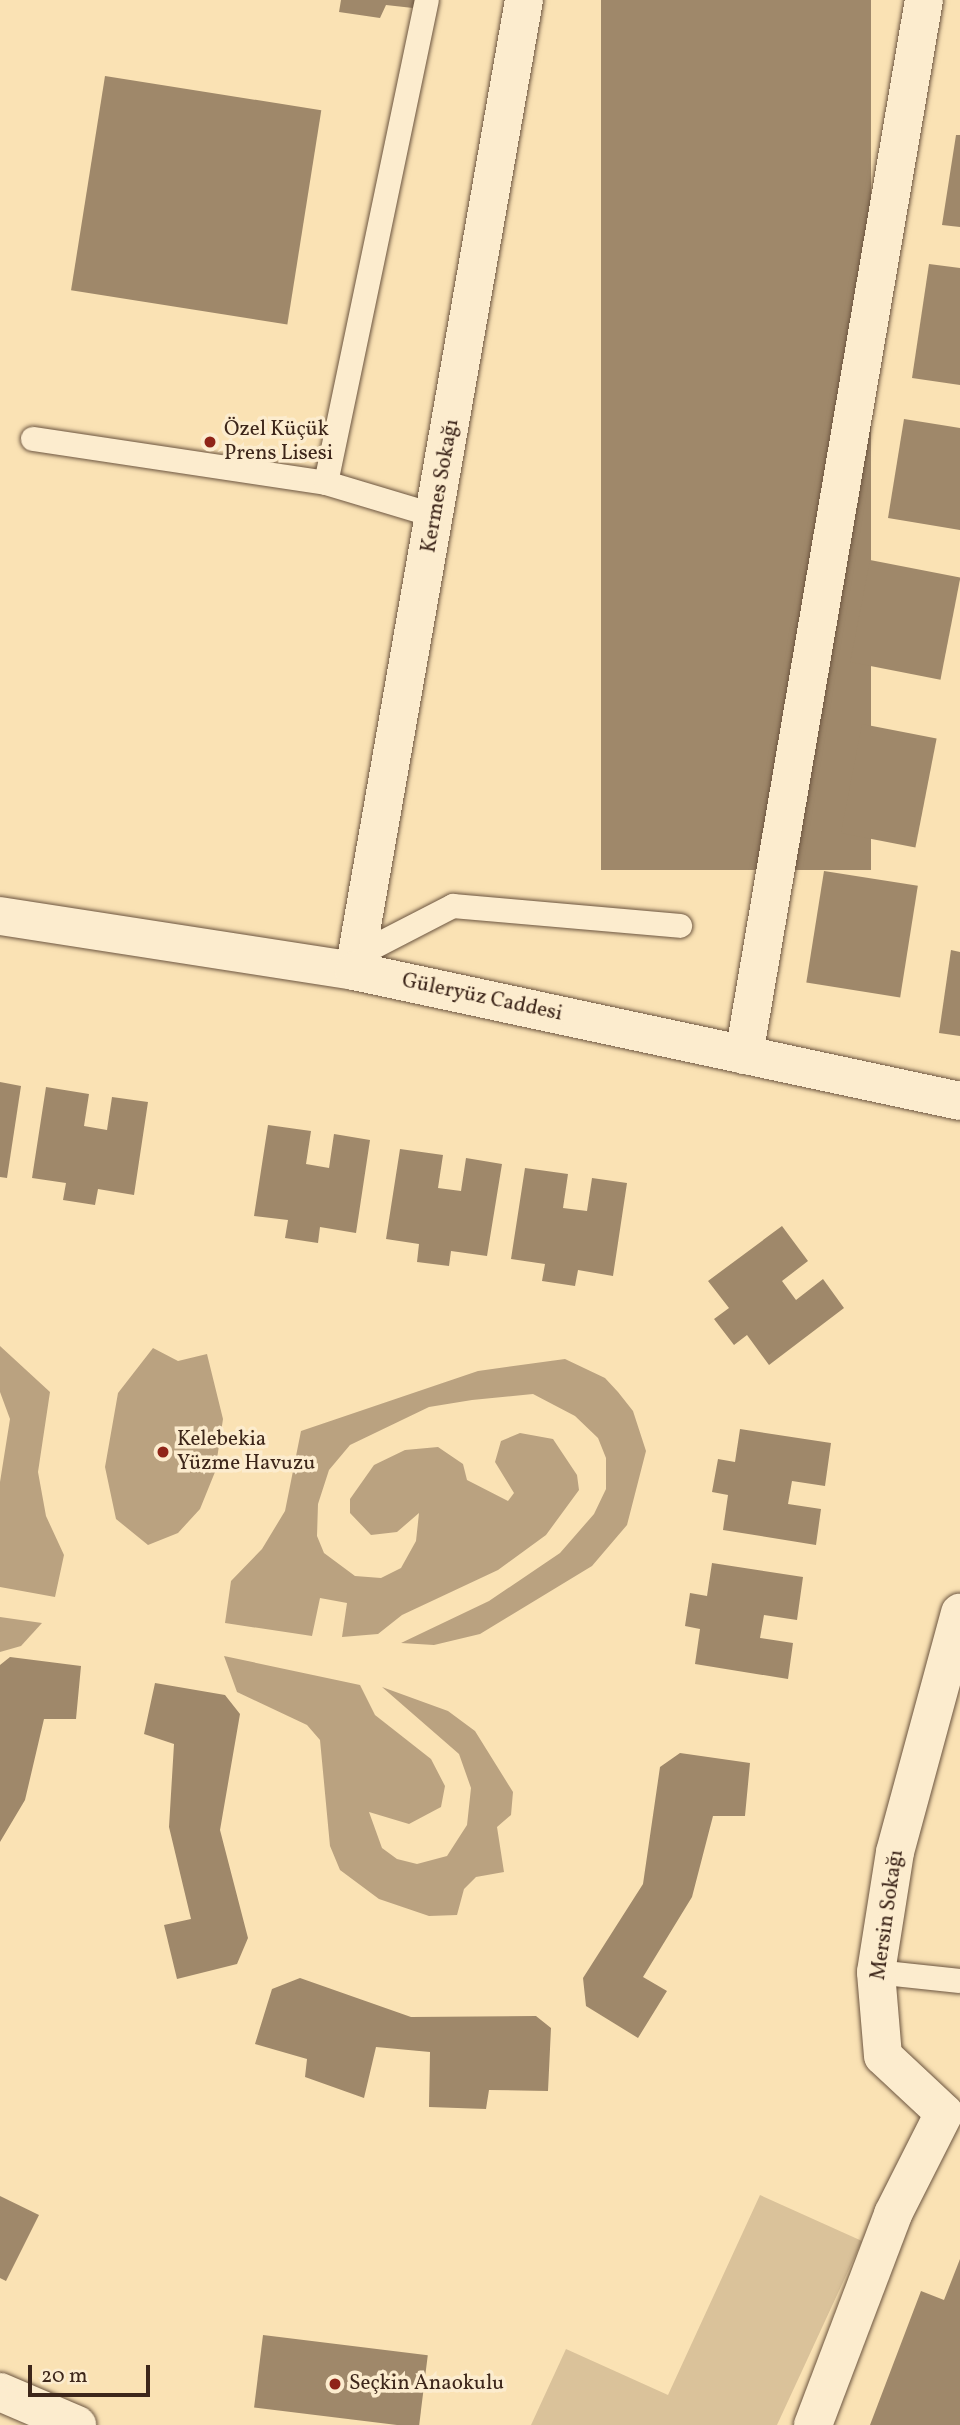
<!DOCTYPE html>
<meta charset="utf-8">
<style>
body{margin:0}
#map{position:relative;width:960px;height:2425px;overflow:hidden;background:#fae2b4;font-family:Vollkorn,serif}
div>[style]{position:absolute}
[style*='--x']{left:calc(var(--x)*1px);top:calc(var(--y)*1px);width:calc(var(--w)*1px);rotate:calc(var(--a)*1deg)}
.green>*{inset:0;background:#dac29a}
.water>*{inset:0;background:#baa280}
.building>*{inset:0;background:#9f886a;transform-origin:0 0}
.roads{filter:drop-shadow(0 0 2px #6c5540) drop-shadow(0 0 2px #6c5540)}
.service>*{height:24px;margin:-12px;padding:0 12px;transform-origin:12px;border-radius:12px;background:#fcecce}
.minor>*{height:38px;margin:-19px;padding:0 19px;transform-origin:19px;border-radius:19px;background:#fcecce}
.tertiary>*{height:38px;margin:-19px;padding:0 19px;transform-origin:19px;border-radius:19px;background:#fcecce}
.dots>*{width:19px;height:19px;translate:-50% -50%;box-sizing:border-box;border:4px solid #fcecce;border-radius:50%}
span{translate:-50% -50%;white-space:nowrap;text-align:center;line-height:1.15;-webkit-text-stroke:7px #fcecce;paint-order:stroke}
.poi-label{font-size:21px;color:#3d261a}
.left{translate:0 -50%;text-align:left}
.street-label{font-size:21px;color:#3d261a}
.scale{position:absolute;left:28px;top:2365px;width:122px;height:32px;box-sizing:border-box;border:4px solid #3d261a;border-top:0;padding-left:9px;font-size:21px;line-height:24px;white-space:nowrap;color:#3d261a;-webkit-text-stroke:5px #fcecce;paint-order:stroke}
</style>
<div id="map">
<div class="green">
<div style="clip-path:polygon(760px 2195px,862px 2241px,777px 2425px,531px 2425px,566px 2349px,668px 2395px)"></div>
</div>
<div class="water">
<div style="clip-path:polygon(0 1346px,50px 1392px,38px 1472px,46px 1516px,64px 1555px,55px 1597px,0 1587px,0 1482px,10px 1419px,0 1392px)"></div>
<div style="clip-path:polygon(153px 1348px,178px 1361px,207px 1354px,223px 1419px,215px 1472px,200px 1509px,178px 1533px,148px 1545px,116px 1519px,105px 1467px,118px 1393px)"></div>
<div style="clip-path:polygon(565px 1359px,605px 1378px,618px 1392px,633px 1411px,646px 1451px,627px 1525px,592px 1566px,480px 1634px,434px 1645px,401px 1643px,489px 1601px,560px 1553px,594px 1514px,606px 1489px,606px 1458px,598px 1438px,575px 1416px,533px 1394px,472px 1400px,429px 1407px,350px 1445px,329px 1470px,318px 1504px,317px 1536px,324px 1553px,355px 1576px,381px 1578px,401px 1568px,416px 1541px,419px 1513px,397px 1532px,371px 1535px,350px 1513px,350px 1499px,374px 1465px,405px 1450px,438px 1447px,463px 1464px,467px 1480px,508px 1501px,514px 1493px,495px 1462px,501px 1441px,520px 1433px,553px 1439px,577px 1475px,579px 1490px,546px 1535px,498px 1570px,402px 1615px,378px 1634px,342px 1637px,347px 1603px,320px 1598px,312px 1636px,225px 1623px,231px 1581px,262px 1549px,285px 1511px,301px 1431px,478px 1371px)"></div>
<div style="clip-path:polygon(0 1617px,42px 1623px,21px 1646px,0 1652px)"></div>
<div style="clip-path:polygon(224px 1656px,360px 1685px,375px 1715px,431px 1759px,445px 1786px,441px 1807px,409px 1824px,369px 1812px,382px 1848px,397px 1859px,417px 1864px,447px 1856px,467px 1825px,471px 1788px,459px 1754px,382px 1687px,448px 1711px,475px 1731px,513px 1792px,511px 1815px,497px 1827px,504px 1872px,476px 1877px,464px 1889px,457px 1915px,429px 1916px,379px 1899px,340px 1870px,330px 1846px,320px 1740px,307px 1725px,237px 1692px)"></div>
</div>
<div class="building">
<div style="clip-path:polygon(341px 0,423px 0,422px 9px,386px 5px,380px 18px,339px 12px)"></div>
<div style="left:601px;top:0;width:270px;height:870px"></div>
<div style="left:105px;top:76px;width:219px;height:217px;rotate:9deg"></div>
<div style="clip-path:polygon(956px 135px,960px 135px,960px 227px,942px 225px)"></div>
<div style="clip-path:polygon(929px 264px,960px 268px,960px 385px,912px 378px)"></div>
<div style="clip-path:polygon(904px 419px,960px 428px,960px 530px,888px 518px)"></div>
<div style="left:870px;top:560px;width:92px;height:104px;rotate:11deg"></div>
<div style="left:862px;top:724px;width:76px;height:111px;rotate:11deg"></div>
<div style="left:824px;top:871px;width:95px;height:113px;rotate:9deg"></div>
<div style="clip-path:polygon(951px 950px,960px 952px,960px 1036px,939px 1033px)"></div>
<div style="clip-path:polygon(0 1082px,21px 1086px,7px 1178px,0 1177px)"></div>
<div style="clip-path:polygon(46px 1087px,89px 1094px,84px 1126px,107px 1130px,112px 1097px,148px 1102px,134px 1195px,98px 1189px,95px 1205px,63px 1200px,66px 1183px,32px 1178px)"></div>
<div style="clip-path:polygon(268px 1125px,311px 1131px,306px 1164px,329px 1168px,334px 1134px,370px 1140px,356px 1233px,320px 1227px,318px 1243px,285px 1238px,288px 1220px,254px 1216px)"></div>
<div style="clip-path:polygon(400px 1149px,443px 1155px,438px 1188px,461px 1191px,466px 1158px,502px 1164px,487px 1256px,451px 1251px,449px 1266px,417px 1262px,419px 1244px,386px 1239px)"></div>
<div style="clip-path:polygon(525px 1168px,568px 1174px,563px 1208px,587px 1211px,592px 1178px,627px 1183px,613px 1276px,578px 1270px,575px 1286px,542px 1281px,545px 1264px,511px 1259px)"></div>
<div style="clip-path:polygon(782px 1226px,808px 1261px,782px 1281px,796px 1300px,823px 1279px,844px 1308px,769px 1365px,747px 1335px,734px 1345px,714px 1319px,729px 1308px,708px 1281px)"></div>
<div style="clip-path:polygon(740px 1429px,831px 1443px,825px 1486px,792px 1481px,788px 1504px,821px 1509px,816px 1545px,723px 1530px,728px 1495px,712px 1492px,718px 1459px,735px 1462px)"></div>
<div style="clip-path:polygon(712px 1563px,803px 1577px,797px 1620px,764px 1615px,760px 1638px,793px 1643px,788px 1679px,695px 1664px,700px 1629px,685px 1626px,690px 1593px,707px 1596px)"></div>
<div style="clip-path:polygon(10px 1657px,81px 1666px,76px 1719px,44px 1719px,25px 1800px,0 1842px,0 1665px)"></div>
<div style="clip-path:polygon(155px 1683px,225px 1695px,240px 1714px,220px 1830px,248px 1938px,237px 1964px,177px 1979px,164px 1925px,191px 1919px,169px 1827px,174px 1744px,144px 1734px)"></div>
<div style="clip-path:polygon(680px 1753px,750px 1763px,745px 1816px,713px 1816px,692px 1897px,643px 1977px,667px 1991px,638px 2038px,586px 2006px,583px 1978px,643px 1884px,660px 1767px)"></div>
<div style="clip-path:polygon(300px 1978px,411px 2017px,536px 2016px,551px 2028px,548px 2091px,489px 2090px,486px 2109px,429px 2107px,430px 2052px,376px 2047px,364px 2098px,305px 2077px,307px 2059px,255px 2044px,272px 1989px)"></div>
<div style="clip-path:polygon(0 2196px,39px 2215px,6px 2281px,0 2278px)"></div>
<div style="clip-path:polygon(960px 2259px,960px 2425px,870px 2425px,921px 2291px,944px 2300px)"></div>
<div style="left:263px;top:2335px;width:166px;height:73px;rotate:7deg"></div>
</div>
<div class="roads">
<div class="service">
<div style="--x:33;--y:439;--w:296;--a:8.5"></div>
<div style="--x:326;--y:483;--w:115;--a:16.7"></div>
<div style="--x:326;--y:483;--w:493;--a:-78.2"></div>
<div style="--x:360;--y:954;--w:105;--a:-27.3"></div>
<div style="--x:453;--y:906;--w:228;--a:5"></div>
<div style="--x:876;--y:1972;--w:84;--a:6.1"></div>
</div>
<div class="minor">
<div style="--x:354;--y:971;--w:986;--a:-80.07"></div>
<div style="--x:744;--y:1055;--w:1070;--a:-80.32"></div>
<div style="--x:0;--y:2392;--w:84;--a:23.2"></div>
<div style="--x:813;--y:2425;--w:226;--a:-69.2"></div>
<div style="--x:893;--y:2214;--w:113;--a:-63.2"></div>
<div style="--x:944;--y:2113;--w:83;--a:-136.9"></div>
<div style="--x:883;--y:2056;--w:84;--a:-94.8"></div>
<div style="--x:876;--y:1972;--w:121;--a:-81"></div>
<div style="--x:895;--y:1852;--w:248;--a:-74.8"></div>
</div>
<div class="tertiary">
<div style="--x:0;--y:916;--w:358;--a:8.8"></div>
<div style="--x:354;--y:971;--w:620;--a:12.11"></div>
</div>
</div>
<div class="dots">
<div style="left:210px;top:442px;background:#8f2418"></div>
<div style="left:163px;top:1452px;background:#8f2418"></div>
<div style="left:335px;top:2384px;background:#8f2418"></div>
</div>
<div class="poi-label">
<span class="left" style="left:224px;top:442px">Özel Küçük<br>Prens Lisesi</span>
<span class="left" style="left:177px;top:1452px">Kelebekia<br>Yüzme Havuzu</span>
<span class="left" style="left:349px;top:2384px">Seçkin Anaokulu</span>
</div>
<div class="street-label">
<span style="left:441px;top:486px;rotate:-80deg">Kermes Sokağı</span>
<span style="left:482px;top:998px;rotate:12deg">Güleryüz Caddesi</span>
<span style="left:888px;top:1915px;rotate:-82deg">Mersin Sokağı</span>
</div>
<div class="scale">20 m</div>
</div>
